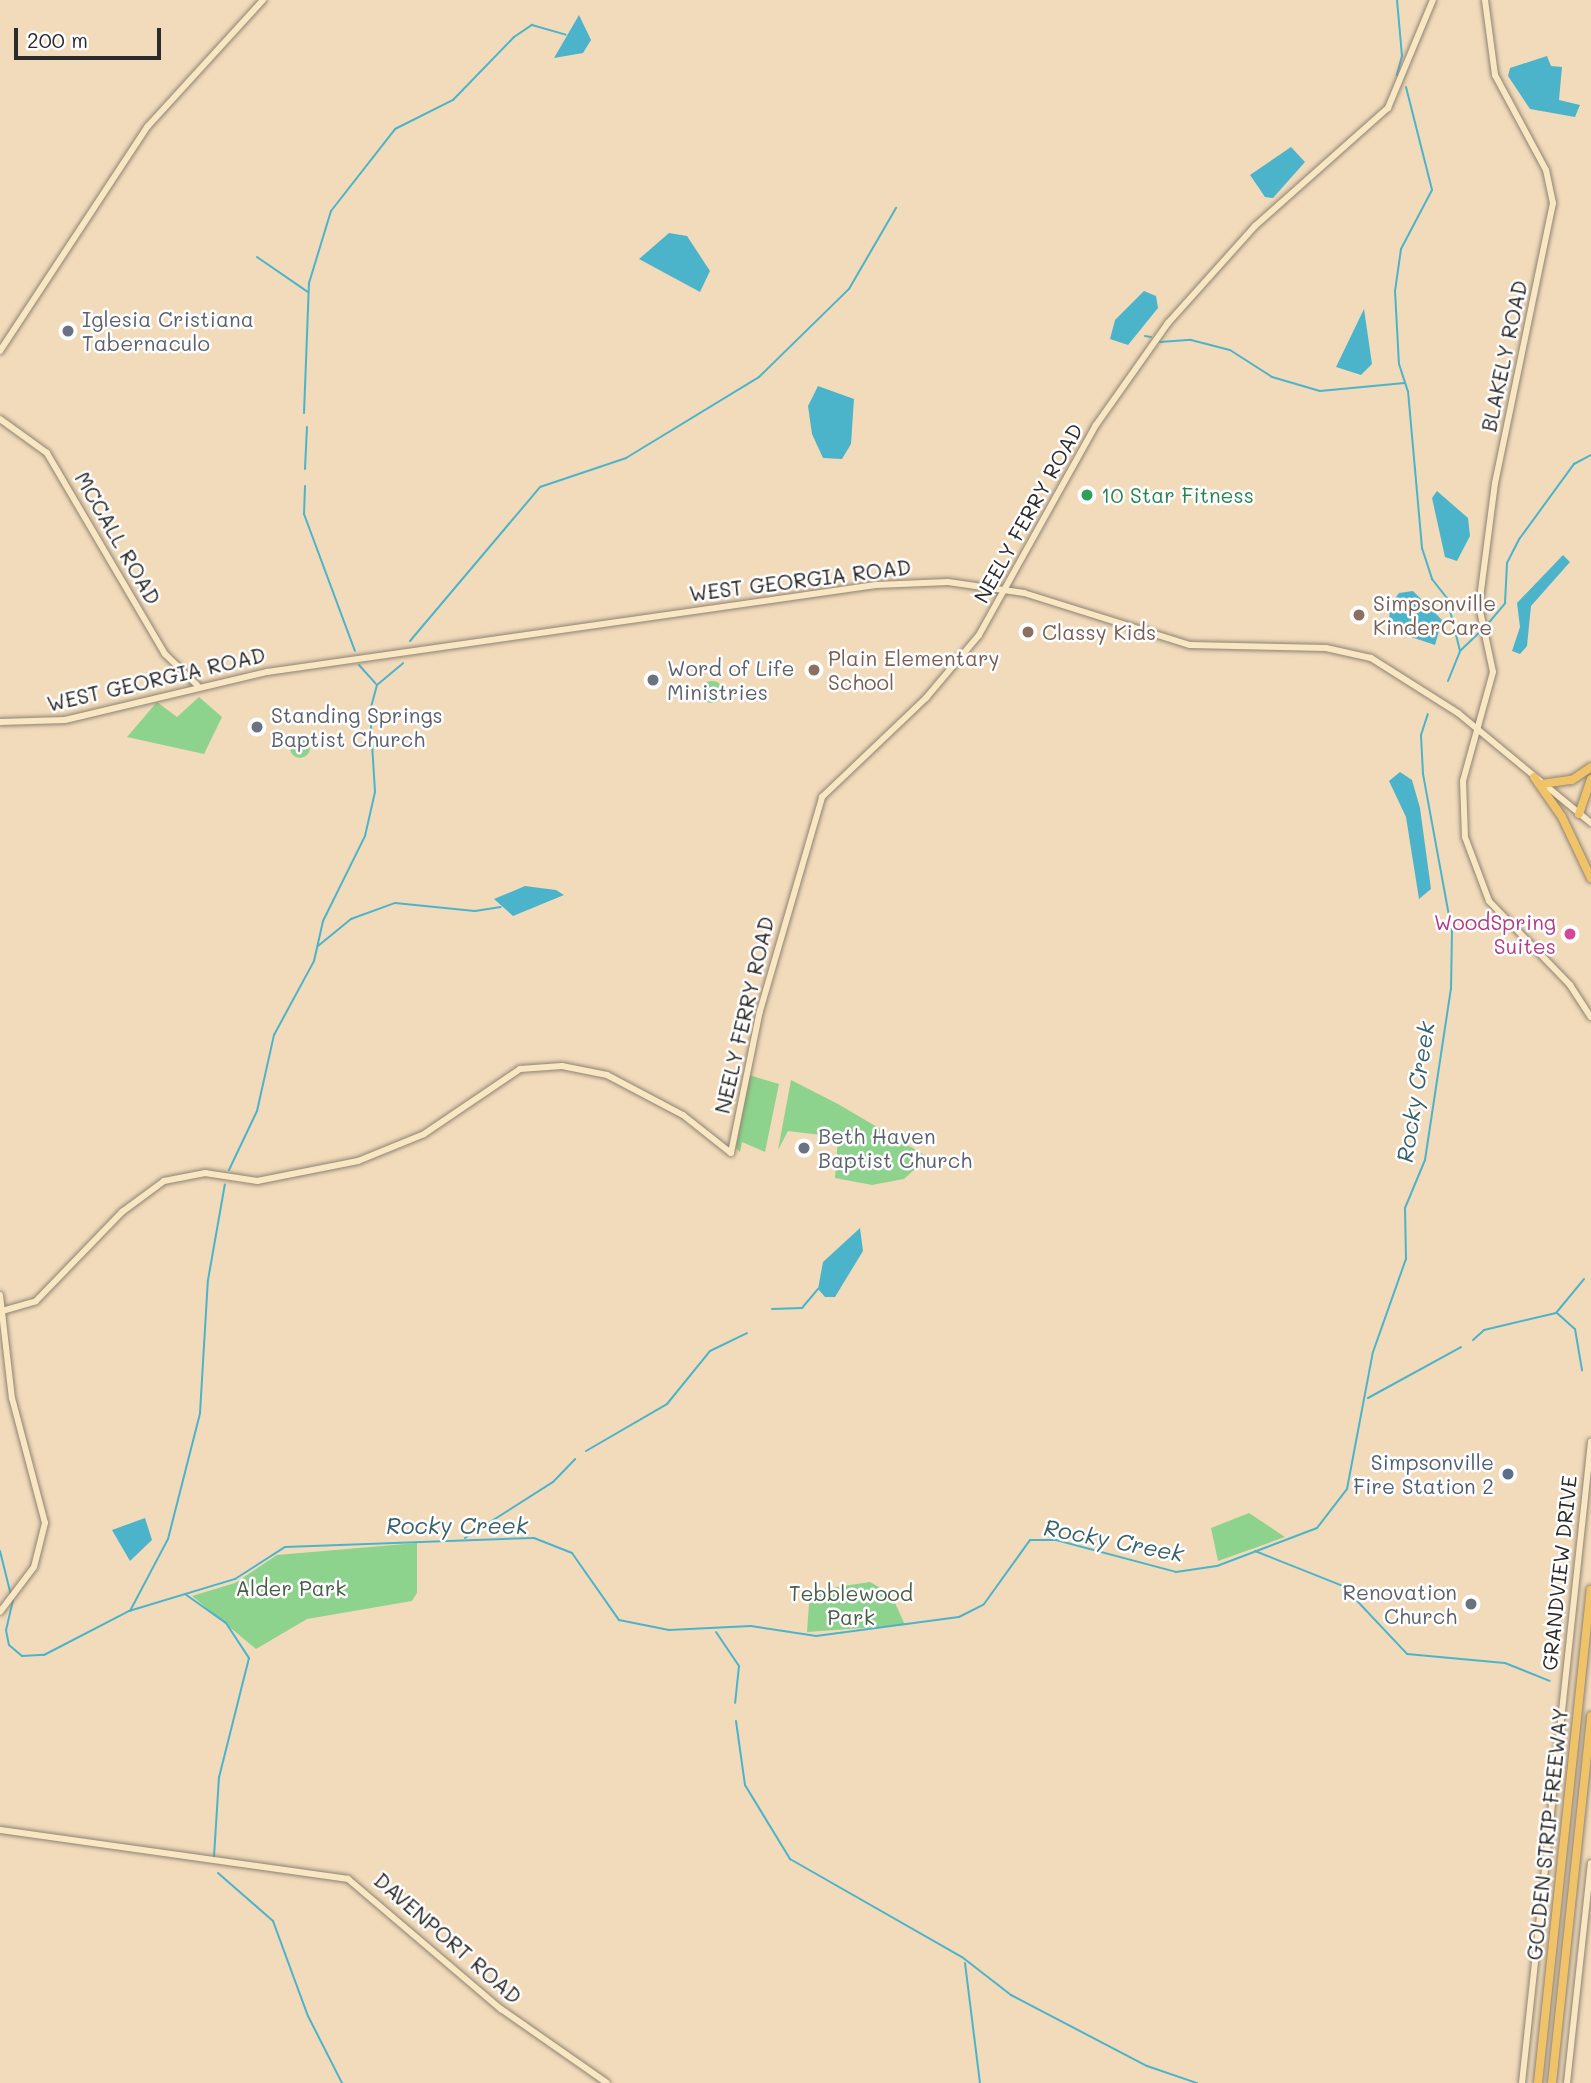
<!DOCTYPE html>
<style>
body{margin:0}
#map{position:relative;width:1591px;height:2083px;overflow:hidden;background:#f2dbbb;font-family:Mali,sans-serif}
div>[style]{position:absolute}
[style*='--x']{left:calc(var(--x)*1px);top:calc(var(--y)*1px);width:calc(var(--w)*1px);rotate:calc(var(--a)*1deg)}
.green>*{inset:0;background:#8dd38d}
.round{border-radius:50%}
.water>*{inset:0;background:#4cb4ca}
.stream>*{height:2px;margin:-1px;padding:0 1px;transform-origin:1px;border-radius:1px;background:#4cb4ca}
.roads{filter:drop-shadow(0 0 2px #8e8373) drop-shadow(0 0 2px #8e8373)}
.secondary>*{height:6px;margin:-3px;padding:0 3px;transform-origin:3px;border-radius:3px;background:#f9e7c3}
.highway>*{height:8px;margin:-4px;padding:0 4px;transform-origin:4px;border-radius:4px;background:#f1c369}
.dots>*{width:19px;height:19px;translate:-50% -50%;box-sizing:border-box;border:4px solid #fff;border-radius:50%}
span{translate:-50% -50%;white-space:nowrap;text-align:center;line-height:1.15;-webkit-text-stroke:5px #fff;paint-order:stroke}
.worship-label{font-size:21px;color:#5b616d}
.left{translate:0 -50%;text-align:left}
.right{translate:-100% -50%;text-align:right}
.street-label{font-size:21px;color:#2b2b2b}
.leisure-label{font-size:21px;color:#27864d}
.education-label{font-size:21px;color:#785e54}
.hotel-label{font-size:21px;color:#b23c85}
.service-label{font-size:21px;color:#4e5e75}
.park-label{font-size:21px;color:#485d48}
.water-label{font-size:23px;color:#38626b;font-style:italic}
.scale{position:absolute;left:14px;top:28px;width:147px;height:32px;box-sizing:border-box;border:4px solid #2b2b2b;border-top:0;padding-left:9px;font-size:21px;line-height:24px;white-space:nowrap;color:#2b2b2b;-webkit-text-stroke:5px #fff;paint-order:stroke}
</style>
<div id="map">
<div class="green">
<div class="round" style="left:701px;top:681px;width:22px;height:22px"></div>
<div style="clip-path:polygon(199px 697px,222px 717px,204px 754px,127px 737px,157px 702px,177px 717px)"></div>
<div class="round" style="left:290px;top:738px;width:20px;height:20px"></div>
<div style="clip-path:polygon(749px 1075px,779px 1084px,765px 1152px,742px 1142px,740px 1152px,736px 1148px)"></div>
<div style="clip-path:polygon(791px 1080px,838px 1104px,928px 1157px,904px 1179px,872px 1185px,835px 1178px,838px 1137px,788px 1131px,778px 1150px)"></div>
<div style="clip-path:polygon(1249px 1513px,1285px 1537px,1218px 1561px,1211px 1528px)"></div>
<div style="clip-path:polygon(417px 1543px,417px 1593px,412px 1601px,307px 1619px,256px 1649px,192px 1596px,235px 1583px,277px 1555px)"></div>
<div style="clip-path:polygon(870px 1582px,891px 1594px,905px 1625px,807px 1632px,810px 1591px)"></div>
</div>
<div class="water">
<div style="clip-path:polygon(579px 15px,591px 40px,583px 53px,554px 58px)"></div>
<div style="clip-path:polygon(1547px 56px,1551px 66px,1562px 67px,1559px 100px,1580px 105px,1575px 117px,1530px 109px,1508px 76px,1510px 68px)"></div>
<div style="clip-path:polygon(1291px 147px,1305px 162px,1273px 198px,1265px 197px,1250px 175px)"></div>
<div style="clip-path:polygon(669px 233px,687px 236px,710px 271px,700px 292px,639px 259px)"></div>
<div style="clip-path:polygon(1144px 291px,1156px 296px,1158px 308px,1128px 345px,1110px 339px,1115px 320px)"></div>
<div style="clip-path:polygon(1364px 309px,1372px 364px,1361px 375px,1336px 367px)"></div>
<div style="clip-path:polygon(818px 386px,854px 399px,851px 444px,842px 459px,823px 458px,812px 434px,808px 406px)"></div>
<div style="clip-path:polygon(1437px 491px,1468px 518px,1470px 536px,1457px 561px,1445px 557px,1432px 498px)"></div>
<div style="clip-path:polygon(1563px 555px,1570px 562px,1531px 606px,1527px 646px,1520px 654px,1512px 651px,1520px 627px,1517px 603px)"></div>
<div style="clip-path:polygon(1413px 591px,1442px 620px,1435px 645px,1390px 630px,1389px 607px,1399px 593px)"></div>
<div style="clip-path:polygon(1400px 772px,1412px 780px,1420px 808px,1431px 889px,1419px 899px,1406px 817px,1389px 781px)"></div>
<div style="clip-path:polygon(525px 886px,556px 890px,564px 895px,513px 916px,494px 899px)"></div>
<div style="clip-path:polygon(860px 1228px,863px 1251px,835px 1297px,825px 1297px,818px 1289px,823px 1262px)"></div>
<div style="clip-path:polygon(145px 1518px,152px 1540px,130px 1561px,112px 1530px)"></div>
</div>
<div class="stream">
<div style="--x:1397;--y:0;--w:56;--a:84.9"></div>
<div style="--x:1402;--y:56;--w:20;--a:105"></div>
<div style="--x:1406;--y:87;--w:106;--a:75.8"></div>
<div style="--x:1432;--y:190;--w:67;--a:117.7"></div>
<div style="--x:1401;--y:249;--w:42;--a:98.1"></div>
<div style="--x:1395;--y:291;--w:73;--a:86.9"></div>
<div style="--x:1399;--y:364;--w:28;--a:72"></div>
<div style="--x:1408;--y:391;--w:158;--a:84.9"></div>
<div style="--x:1422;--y:548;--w:33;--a:72"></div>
<div style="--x:1432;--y:579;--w:24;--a:52"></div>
<div style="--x:1447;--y:598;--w:55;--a:76.2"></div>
<div style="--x:257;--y:257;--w:62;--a:34.5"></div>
<div style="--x:1145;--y:336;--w:6;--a:9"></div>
<div style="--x:1160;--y:342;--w:31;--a:-4"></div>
<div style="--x:1191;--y:340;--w:40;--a:14.4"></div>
<div style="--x:1230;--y:350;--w:50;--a:32.7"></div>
<div style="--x:1272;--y:377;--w:50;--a:16.3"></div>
<div style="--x:1320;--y:391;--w:85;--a:-5.4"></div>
<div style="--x:304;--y:413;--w:130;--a:-87.8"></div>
<div style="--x:309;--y:283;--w:75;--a:-73"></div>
<div style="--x:331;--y:211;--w:104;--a:-52"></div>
<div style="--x:395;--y:129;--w:65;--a:-26.6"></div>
<div style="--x:453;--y:100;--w:88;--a:-45.9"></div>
<div style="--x:514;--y:37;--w:22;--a:-34"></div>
<div style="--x:532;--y:25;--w:35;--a:16"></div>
<div style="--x:305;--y:469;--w:42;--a:-87.3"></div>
<div style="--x:305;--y:486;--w:28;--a:92"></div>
<div style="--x:304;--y:514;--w:146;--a:69.6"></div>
<div style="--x:1486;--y:626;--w:30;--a:-50"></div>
<div style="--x:1505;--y:603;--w:40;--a:-87.1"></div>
<div style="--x:1507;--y:563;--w:28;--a:-63"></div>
<div style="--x:1520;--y:538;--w:92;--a:-53.9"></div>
<div style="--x:1574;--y:464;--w:19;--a:-28"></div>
<div style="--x:410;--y:641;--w:202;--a:-49.8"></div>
<div style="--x:540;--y:487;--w:91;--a:-18.6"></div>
<div style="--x:626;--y:458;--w:156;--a:-31.3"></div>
<div style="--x:759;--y:377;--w:126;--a:-44.4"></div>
<div style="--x:849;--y:289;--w:94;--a:-59.9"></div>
<div style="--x:359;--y:665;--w:25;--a:48"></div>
<div style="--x:1448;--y:681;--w:32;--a:-68"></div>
<div style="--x:1460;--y:651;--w:30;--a:-44"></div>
<div style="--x:318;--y:946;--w:43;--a:-39.3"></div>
<div style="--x:351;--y:919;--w:47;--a:-20"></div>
<div style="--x:395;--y:903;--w:80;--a:5.7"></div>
<div style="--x:475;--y:911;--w:26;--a:-9"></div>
<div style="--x:229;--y:1170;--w:65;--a:-64.6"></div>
<div style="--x:257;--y:1111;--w:78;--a:-77.4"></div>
<div style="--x:274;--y:1035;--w:84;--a:-61.6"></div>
<div style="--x:314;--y:961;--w:41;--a:-77.3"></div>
<div style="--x:323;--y:921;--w:95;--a:-63.7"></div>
<div style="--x:365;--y:836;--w:45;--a:-77.2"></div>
<div style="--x:375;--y:792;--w:81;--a:-93.5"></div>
<div style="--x:370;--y:711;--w:27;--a:-75"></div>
<div style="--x:377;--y:685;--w:34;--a:-40"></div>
<div style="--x:772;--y:1309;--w:30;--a:-2"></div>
<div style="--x:802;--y:1308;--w:25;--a:-50"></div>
<div style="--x:1557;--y:1313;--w:24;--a:42"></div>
<div style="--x:1575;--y:1329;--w:42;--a:80.3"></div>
<div style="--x:1473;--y:1340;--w:15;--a:-42"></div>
<div style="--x:1484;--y:1330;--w:74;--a:-13.3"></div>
<div style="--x:1556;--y:1313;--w:44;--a:-50.5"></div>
<div style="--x:1368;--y:1398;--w:106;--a:-28.7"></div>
<div style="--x:586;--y:1451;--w:94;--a:-30.1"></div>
<div style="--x:667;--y:1404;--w:68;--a:-50.9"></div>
<div style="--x:710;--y:1351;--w:41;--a:-25.9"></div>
<div style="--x:465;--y:1538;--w:104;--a:-32.5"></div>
<div style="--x:553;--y:1482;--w:32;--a:-46"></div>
<div style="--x:0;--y:1551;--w:45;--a:76"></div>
<div style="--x:1255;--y:1551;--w:95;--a:21.7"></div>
<div style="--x:1343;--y:1586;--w:93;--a:46.7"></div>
<div style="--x:1407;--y:1654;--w:98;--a:5.2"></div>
<div style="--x:1505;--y:1663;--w:48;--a:21.8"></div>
<div style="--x:185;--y:1594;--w:50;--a:35.3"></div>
<div style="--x:226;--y:1623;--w:42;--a:56.7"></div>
<div style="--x:249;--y:1658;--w:123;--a:104.1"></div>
<div style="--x:219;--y:1777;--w:80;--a:93.6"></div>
<div style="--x:13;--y:1600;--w:31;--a:103"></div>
<div style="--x:6;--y:1630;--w:15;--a:79"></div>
<div style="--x:9;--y:1645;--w:17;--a:40"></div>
<div style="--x:22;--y:1656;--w:22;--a:-3"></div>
<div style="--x:44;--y:1655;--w:96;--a:-27.4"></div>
<div style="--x:129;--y:1611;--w:111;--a:-16.8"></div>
<div style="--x:235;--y:1579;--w:59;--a:-32.6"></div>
<div style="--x:285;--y:1547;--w:249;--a:-2.1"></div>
<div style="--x:534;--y:1538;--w:41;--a:21.5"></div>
<div style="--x:572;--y:1553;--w:82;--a:55"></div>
<div style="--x:619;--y:1620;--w:51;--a:11.3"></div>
<div style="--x:669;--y:1630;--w:82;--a:-2.8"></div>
<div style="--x:751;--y:1626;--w:66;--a:8.7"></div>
<div style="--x:816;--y:1636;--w:144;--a:-7.6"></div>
<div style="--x:959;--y:1617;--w:28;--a:-27"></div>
<div style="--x:984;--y:1604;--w:79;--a:-54.3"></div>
<div style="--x:1030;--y:1540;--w:26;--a:0"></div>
<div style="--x:1056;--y:1540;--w:124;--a:14.9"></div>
<div style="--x:1176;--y:1572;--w:41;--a:-8.3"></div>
<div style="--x:1217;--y:1566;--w:107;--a:-20.8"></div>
<div style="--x:1317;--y:1528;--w:49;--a:-52.4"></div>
<div style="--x:1347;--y:1489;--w:139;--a:-79.3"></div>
<div style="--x:1373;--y:1352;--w:99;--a:-70.5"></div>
<div style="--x:1406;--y:1259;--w:51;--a:-91.1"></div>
<div style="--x:1405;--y:1208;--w:52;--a:-67.4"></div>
<div style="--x:1425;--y:1160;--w:173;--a:-81.4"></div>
<div style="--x:1451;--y:989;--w:57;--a:-89"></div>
<div style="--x:1452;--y:932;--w:161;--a:-100.4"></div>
<div style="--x:1423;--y:774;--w:39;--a:-93"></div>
<div style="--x:1421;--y:735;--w:22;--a:-72"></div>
<div style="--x:130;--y:1611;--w:81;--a:-62.2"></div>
<div style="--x:168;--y:1539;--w:130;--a:-75.7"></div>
<div style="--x:200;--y:1413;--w:133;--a:-86.6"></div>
<div style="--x:208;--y:1280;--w:97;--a:-80"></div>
<div style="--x:716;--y:1632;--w:41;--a:55.9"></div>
<div style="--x:739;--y:1666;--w:37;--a:96"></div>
<div style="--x:736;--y:1721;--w:65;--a:82"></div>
<div style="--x:745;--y:1785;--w:87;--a:58.7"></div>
<div style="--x:790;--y:1859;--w:198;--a:29.7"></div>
<div style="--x:962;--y:1957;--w:62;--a:37.8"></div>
<div style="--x:1011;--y:1995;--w:153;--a:27.6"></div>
<div style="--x:1147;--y:2066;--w:53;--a:18.8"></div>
<div style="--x:218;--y:1873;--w:73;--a:41.1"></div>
<div style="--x:273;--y:1921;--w:101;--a:69.8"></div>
<div style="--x:308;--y:2016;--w:75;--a:63.1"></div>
<div style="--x:965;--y:1963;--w:121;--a:82.9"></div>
</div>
<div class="roads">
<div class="secondary">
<div style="--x:1485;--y:0;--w:76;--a:82.4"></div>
<div style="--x:1495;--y:75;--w:108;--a:61.8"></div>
<div style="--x:1546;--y:170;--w:34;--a:78"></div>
<div style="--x:1553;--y:203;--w:286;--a:101.7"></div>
<div style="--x:1495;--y:483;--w:124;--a:97.4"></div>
<div style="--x:1479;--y:606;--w:67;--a:78"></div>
<div style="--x:1493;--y:672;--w:113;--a:105.4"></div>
<div style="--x:1463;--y:781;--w:56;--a:88"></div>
<div style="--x:1465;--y:837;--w:68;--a:69.4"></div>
<div style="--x:1489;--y:901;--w:117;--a:46"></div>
<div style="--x:1570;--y:985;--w:38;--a:57"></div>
<div style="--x:0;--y:351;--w:269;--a:-56.7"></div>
<div style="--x:148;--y:126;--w:171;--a:-47.6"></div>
<div style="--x:0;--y:419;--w:58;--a:35.9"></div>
<div style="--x:47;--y:453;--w:233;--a:59.6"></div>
<div style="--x:165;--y:654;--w:45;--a:44.1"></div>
<div style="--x:0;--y:722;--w:65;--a:-1.8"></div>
<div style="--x:65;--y:720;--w:208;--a:-13.4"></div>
<div style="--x:267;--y:672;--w:615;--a:-8.13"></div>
<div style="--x:876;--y:585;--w:72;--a:-2.4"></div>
<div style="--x:948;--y:582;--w:77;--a:8.2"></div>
<div style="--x:1024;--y:593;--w:174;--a:17.4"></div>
<div style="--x:1190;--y:645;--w:136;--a:1.3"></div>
<div style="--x:1326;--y:648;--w:46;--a:12.5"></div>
<div style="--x:1371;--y:658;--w:103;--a:32.3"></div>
<div style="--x:1458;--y:713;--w:173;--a:39.6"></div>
<div style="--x:0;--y:1295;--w:104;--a:83.4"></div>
<div style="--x:12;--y:1398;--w:129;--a:75.2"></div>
<div style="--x:45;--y:1523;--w:45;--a:104"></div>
<div style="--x:34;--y:1567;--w:56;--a:127.1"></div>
<div style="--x:2;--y:1311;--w:35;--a:-16"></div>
<div style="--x:36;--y:1301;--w:124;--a:-46"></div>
<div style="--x:122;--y:1212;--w:52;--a:-36.4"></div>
<div style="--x:164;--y:1181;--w:42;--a:-11"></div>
<div style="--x:205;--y:1173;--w:53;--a:8.7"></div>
<div style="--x:257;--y:1181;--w:103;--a:-11.2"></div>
<div style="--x:358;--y:1161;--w:71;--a:-22.2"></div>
<div style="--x:424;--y:1134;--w:116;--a:-34.1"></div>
<div style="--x:520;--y:1069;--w:42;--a:-4.1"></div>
<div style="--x:562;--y:1066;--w:46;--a:11.3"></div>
<div style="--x:607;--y:1075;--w:86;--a:27.8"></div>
<div style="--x:683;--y:1115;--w:61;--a:38.4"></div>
<div style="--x:731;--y:1153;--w:145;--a:-78.5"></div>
<div style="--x:760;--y:1011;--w:223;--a:-73.8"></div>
<div style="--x:822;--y:797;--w:144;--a:-43.6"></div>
<div style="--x:926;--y:698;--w:82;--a:-49.9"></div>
<div style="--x:979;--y:635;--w:240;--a:-60.9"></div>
<div style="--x:1096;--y:425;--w:125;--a:-54.8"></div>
<div style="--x:1168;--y:323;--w:130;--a:-48.1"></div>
<div style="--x:1255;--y:226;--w:178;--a:-41.6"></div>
<div style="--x:1388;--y:108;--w:117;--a:-67.4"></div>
<div style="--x:0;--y:1830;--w:351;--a:8"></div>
<div style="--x:348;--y:1879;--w:201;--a:40.4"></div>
<div style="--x:501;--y:2009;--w:129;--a:34.9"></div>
<div style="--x:1522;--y:2083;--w:645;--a:-83.86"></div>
<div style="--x:1567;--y:2083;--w:221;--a:-83.8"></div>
</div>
<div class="highway">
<div style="--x:1534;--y:777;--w:49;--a:55"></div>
<div style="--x:1562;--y:817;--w:68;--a:64.6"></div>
<div style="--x:1542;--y:784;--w:30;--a:-8"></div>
<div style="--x:1572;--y:780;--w:23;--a:-34"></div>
<div style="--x:1579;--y:814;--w:37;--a:-71"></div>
<div style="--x:1538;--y:2083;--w:496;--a:-83.9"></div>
<div style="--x:1552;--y:2083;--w:369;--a:-83.9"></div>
</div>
</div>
<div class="dots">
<div style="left:68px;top:331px;background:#6b7280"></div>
<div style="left:1087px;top:495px;background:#2e9e5b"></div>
<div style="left:1359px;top:615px;background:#8d6e63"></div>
<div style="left:1028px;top:632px;background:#8d6e63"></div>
<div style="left:814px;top:670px;background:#8d6e63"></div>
<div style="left:653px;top:680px;background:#6b7280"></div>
<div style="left:257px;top:727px;background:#6b7280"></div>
<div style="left:1570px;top:934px;background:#d1479c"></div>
<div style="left:804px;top:1148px;background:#6b7280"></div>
<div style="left:1508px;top:1474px;background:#5c6f8a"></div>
<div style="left:1471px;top:1604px;background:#6b7280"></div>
</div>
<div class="worship-label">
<span class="left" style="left:82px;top:331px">Iglesia Cristiana<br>Tabernaculo</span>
<span class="left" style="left:667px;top:680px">Word of Life<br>Ministries</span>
<span class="left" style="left:271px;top:727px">Standing Springs<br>Baptist Church</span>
<span class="left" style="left:818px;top:1148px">Beth Haven<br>Baptist Church</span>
<span class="right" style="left:1457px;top:1604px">Renovation<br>Church</span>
</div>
<div class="street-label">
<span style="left:1504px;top:356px;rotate:-78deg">BLAKELY ROAD</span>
<span style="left:1028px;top:513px;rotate:-61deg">NEELY FERRY ROAD</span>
<span style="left:118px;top:538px;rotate:60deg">MCCALL ROAD</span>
<span style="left:800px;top:580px;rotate:-7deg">WEST GEORGIA ROAD</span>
<span style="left:156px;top:679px;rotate:-13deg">WEST GEORGIA ROAD</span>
<span style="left:744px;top:1015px;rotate:-77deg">NEELY FERRY ROAD</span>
<span style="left:1559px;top:1573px;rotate:-84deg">GRANDVIEW DRIVE</span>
<span style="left:1547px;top:1834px;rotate:-84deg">GOLDEN STRIP FREEWAY</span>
<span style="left:448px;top:1938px;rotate:41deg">DAVENPORT ROAD</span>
</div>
<div class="leisure-label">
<span class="left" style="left:1101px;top:495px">10 Star Fitness</span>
</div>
<div class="education-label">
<span class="left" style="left:1373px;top:615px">Simpsonville<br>KinderCare</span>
<span class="left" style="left:1042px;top:632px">Classy Kids</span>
<span class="left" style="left:828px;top:670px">Plain Elementary<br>School</span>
</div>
<div class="hotel-label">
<span class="right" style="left:1556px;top:934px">WoodSpring<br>Suites</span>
</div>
<div class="service-label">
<span class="right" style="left:1494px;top:1474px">Simpsonville<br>Fire Station 2</span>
</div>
<div class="park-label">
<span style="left:291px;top:1588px">Alder Park</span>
<span style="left:851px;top:1605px">Tebblewood<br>Park</span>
</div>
<div class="water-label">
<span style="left:1415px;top:1092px;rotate:-81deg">Rocky Creek</span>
<span style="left:457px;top:1525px">Rocky Creek</span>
<span style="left:1114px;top:1540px;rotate:11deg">Rocky Creek</span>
</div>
<div class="scale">200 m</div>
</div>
